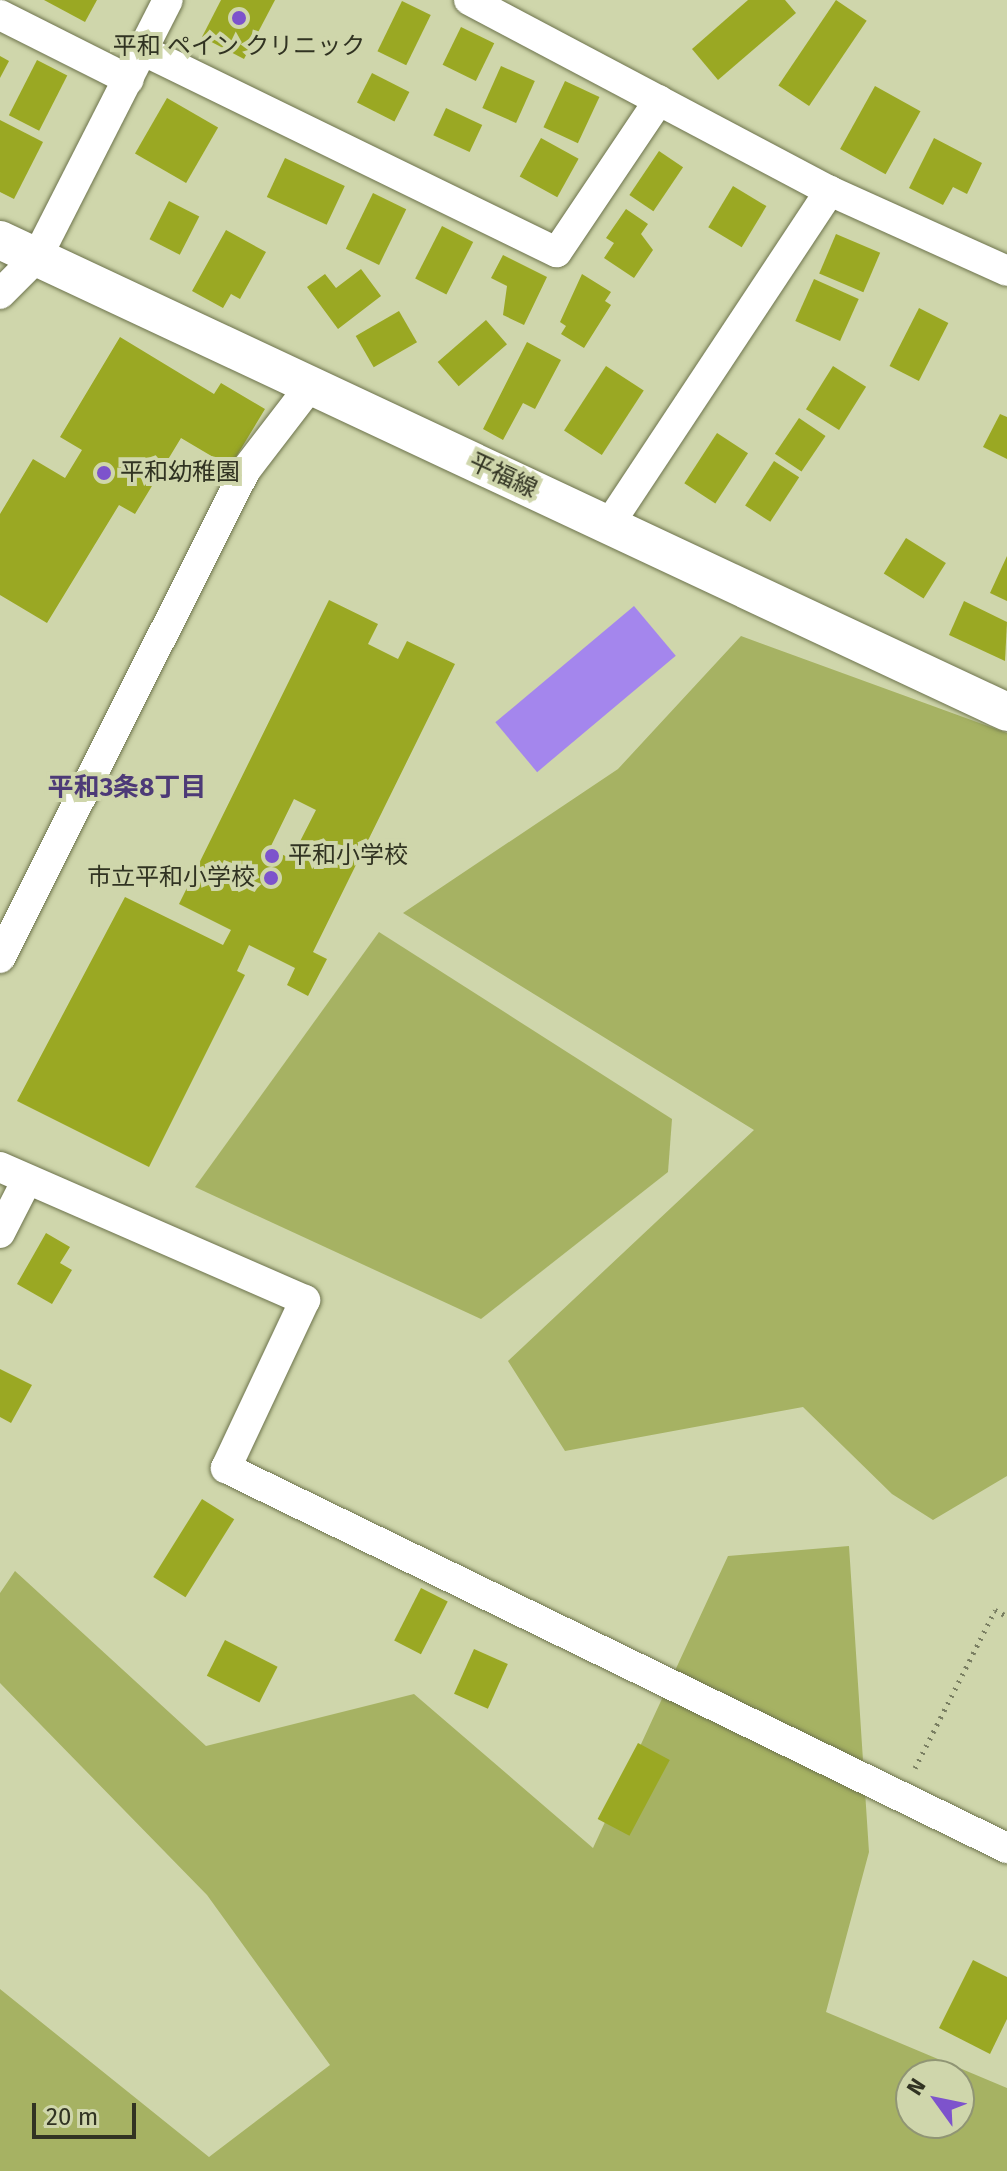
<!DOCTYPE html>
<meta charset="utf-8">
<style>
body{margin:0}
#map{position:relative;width:1007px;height:2171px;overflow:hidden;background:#cfd6ab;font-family:"Fira Sans","Noto Sans JP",sans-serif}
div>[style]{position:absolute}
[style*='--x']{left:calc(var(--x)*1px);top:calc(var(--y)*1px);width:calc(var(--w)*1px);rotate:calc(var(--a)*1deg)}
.green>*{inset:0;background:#a6b263}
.water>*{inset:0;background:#a486ed;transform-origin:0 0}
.building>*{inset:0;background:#9aa823;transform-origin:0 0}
.path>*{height:5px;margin-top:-2.5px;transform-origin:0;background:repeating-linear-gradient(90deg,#7a7f62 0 2px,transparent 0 8px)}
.roads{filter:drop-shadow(0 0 2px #6d734c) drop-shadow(0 0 2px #6d734c)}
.minor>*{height:30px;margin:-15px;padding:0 15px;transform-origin:15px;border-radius:15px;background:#fff}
.tertiary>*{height:38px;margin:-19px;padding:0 19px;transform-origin:19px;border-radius:19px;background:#fff}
.dots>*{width:22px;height:22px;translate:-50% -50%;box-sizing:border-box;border:4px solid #cfd6ab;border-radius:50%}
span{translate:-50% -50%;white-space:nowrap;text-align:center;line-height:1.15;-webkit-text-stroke:8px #cfd6ab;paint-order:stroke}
.poi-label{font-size:24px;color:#313322}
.left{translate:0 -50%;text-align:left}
.right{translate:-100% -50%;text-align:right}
.street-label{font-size:24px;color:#313322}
.neighbourhood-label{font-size:26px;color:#4d3a77;font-weight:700}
.north{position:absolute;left:895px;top:2059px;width:80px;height:80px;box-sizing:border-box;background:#cfd6ab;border:2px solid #909574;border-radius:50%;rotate:303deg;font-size:22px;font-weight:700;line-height:32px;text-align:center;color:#313322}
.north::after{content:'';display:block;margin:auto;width:28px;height:36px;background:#7d53cc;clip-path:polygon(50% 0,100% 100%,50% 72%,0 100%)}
.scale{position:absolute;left:32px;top:2103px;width:104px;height:36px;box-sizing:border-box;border:4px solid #313322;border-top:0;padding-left:10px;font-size:24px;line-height:28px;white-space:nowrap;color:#313322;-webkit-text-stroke:6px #cfd6ab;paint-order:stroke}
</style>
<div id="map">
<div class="green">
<div style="clip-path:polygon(741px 636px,1007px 733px,1007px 1476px,933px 1520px,892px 1494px,803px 1407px,565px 1451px,508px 1361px,754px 1130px,403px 913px,618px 769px)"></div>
<div style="clip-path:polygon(379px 932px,672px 1119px,668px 1172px,481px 1319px,195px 1187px)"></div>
<div style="clip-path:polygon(evenodd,849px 1546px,869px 1852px,826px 2012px,1007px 2088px,1007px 2171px,0 2171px,0 1989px,209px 2157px,330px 2065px,207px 1895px,0 1683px,0 1593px,15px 1571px,206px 1746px,414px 1694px,593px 1848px,728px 1556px,849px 1546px,911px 2075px,959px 2075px,959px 2123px,911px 2123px,911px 2075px)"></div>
</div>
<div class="water">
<div style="left:634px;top:606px;width:65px;height:181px;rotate:50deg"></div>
</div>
<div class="building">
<div style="clip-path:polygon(44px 0,97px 0,85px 22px)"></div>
<div style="clip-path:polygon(221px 0,275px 0,244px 59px,202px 37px)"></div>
<div style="clip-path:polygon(748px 0,785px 0,796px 13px,718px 80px,692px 49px)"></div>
<div style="left:836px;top:0;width:37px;height:103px;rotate:34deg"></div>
<div style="left:402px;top:1px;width:32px;height:56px;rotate:26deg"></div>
<div style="left:461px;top:27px;width:37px;height:42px;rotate:26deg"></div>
<div style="clip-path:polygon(0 56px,9px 61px,0 78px)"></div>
<div style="left:37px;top:60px;width:34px;height:62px;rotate:27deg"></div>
<div style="left:501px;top:66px;width:37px;height:46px;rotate:24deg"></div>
<div style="left:372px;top:73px;width:42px;height:33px;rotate:27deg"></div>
<div style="left:565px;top:81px;width:38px;height:51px;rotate:25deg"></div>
<div style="left:875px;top:86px;width:52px;height:72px;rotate:29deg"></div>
<div style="left:167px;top:98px;width:59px;height:64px;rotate:30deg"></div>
<div style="left:446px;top:108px;width:40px;height:30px;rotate:25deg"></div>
<div style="clip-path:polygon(0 120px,43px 142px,14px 199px,0 192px)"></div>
<div style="left:541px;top:138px;width:43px;height:44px;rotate:29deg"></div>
<div style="clip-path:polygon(934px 138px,982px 163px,967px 194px,953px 187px,943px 205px,909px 188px)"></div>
<div style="left:659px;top:151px;width:29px;height:53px;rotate:34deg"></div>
<div style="left:285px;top:158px;width:66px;height:43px;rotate:25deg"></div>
<div style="left:733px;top:186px;width:39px;height:48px;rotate:31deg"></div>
<div style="left:373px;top:193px;width:37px;height:62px;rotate:26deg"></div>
<div style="left:169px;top:201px;width:34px;height:43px;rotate:27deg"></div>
<div style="clip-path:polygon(626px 209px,648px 224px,641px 234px,653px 250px,634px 278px,604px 258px,614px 243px,606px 238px)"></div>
<div style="left:442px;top:226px;width:35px;height:59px;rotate:27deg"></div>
<div style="clip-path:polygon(226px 230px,266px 252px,240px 299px,231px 294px,223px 308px,192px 291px)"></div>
<div style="left:836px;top:234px;width:48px;height:43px;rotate:23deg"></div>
<div style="clip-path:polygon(503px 255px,547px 277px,524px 325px,503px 315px,507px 286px,491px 278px)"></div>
<div style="clip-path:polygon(361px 269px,381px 296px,338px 329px,307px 287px,325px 274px,336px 288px)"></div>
<div style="clip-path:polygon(582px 274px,611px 292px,605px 301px,611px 305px,584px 348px,561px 334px,566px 326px,560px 322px)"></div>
<div style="left:814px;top:279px;width:49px;height:46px;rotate:24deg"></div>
<div style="left:919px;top:308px;width:33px;height:65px;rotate:27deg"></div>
<div style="left:399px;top:311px;width:36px;height:50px;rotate:60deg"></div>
<div style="left:486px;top:320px;width:32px;height:64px;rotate:49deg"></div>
<div style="clip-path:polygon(120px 337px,214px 394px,221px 383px,265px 409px,230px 467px,181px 438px,135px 514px,119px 505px,47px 623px,0 595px,0 514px,33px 459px,65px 478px,82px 450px,60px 437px)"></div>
<div style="clip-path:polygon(527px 342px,561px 360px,535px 409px,523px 403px,503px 440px,483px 429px)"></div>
<div style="left:606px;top:366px;width:45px;height:77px;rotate:33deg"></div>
<div style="left:833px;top:366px;width:39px;height:51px;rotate:32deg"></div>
<div style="clip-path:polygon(1000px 414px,1007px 417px,1007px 459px,983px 447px)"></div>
<div style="left:799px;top:418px;width:32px;height:43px;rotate:34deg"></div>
<div style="left:717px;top:433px;width:37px;height:60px;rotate:33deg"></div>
<div style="left:774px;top:461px;width:30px;height:53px;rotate:33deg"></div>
<div style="left:906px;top:538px;width:47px;height:42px;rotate:32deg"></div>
<div style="clip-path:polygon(1007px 556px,1007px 601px,990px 593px)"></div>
<div style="clip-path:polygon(evenodd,329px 600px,378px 624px,368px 644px,398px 659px,407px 641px,455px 664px,313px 952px,327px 959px,308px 996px,287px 985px,295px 968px,249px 945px,237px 971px,245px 975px,149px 1167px,17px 1101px,125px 897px,223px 945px,231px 930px,179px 904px,329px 600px,294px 799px,316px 810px,291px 859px,270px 848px,294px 799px)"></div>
<div style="clip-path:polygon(964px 601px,1007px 622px,1005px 661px,949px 635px)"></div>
<div style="clip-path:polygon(46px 1233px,70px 1247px,60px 1263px,72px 1270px,52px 1304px,17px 1284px)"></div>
<div style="clip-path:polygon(0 1369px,32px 1385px,11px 1423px,0 1417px)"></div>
<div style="left:202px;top:1499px;width:38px;height:92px;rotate:32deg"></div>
<div style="left:421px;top:1588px;width:30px;height:59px;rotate:27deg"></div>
<div style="left:225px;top:1640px;width:59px;height:40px;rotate:27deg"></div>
<div style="left:474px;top:1649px;width:37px;height:49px;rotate:24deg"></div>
<div style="left:638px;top:1743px;width:36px;height:86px;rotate:28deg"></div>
<div style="clip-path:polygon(973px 1960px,1007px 1977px,1007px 2019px,990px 2054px,939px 2028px)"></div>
</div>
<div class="path">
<div style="--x:915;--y:1768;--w:177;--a:-63.1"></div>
<div style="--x:995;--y:1610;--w:13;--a:27"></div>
</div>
<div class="roads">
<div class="minor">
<div style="--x:469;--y:0;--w:408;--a:27.9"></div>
<div style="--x:830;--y:191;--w:194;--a:24.3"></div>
<div style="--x:0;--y:15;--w:144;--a:26.7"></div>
<div style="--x:144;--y:51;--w:459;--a:26"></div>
<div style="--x:557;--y:252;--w:183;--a:-56.1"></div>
<div style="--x:0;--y:294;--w:52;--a:-45"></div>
<div style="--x:37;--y:257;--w:288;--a:-63"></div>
<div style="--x:608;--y:526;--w:402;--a:-56.5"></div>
<div style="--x:0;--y:958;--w:545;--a:-63.29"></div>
<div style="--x:245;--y:471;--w:108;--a:-52.5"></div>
<div style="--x:0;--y:1167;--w:333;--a:23.6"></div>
<div style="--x:305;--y:1300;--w:186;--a:115.2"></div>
<div style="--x:226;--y:1468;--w:869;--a:25.95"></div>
<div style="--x:0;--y:1233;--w:59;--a:-63"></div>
</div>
<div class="tertiary">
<div style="--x:0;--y:240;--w:1112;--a:25.11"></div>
</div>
</div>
<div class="dots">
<div style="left:239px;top:18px;background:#7d53cc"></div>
<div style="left:104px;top:473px;background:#7d53cc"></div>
<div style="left:272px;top:856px;background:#7d53cc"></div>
<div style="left:271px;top:878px;background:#7d53cc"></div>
</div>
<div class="poi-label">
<span style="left:239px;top:47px">平和 ペイン クリニック</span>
<span class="left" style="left:120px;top:473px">平和幼稚園</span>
<span class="left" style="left:288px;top:856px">平和小学校</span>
<span class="right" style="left:255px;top:878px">市立平和小学校</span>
</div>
<div class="street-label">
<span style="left:503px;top:476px;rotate:25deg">平福線</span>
</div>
<div class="neighbourhood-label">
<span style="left:127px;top:788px">平和3条8丁目</span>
</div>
<div class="north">N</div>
<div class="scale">20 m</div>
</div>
